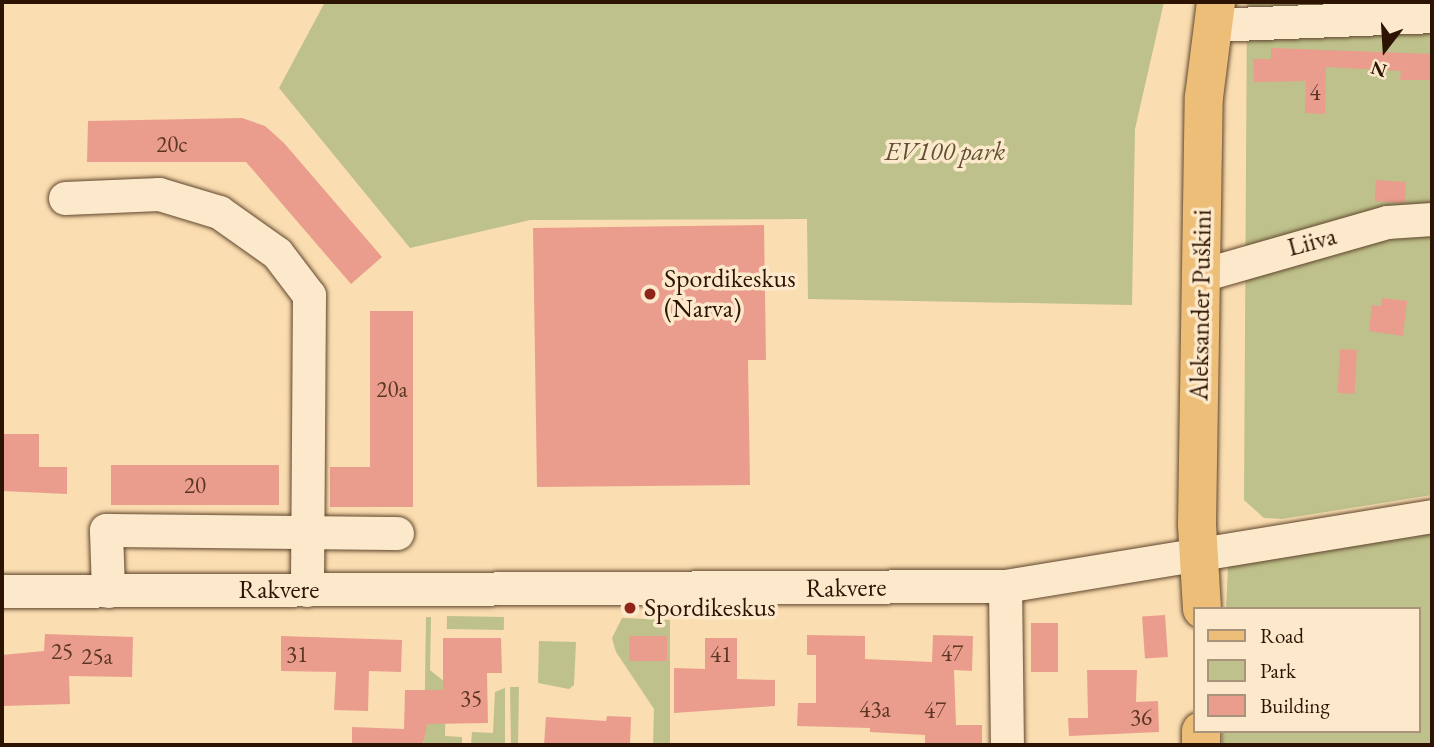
<!DOCTYPE html>
<meta charset="utf-8">
<style>
body{margin:0}
#map{position:relative;width:1434px;height:747px;overflow:hidden;background:#faddb0;font-family:"EB Garamond",serif}
div>[style]{position:absolute}
[style*='--x']{left:calc(var(--x)*1px);top:calc(var(--y)*1px);width:calc(var(--w)*1px);rotate:calc(var(--a)*1deg)}
.green>*{inset:0;background:#bec18b;transform-origin:0 0}
.building>*{inset:0;background:#eb9d8d;transform-origin:0 0}
.roads{filter:drop-shadow(0 0 2px #60462d) drop-shadow(0 0 2px #60462d)}
.minor>*{height:33px;margin:-16.5px;padding:0 16.5px;transform-origin:16.5px;border-radius:16.5px;background:#fce9cc}
.major>*{height:38px;margin:-19px;padding:0 19px;transform-origin:19px;border-radius:19px;background:#edbe78}
.dots>*{width:19px;height:19px;translate:-50% -50%;box-sizing:border-box;border:4px solid #fce9cc;border-radius:50%}
span{translate:-50% -50%;white-space:nowrap;text-align:center;line-height:1.15;-webkit-text-stroke:7px #fce9cc;paint-order:stroke}
.number-label{font-size:23px;color:#5c3624}
.number-label span{-webkit-text-stroke-width:0}
.park-label{font-size:26px;color:#605031;font-style:italic}
.street-label{font-size:26px;color:#2d1301}
.poi-label{font-size:26px;color:#2d1301}
.left{translate:0 -50%;text-align:left}
.frame{position:absolute;inset:0;border:4px solid #2d1301;pointer-events:none}
.legend{position:absolute;left:1193px;top:607px;width:228px;height:126px;box-sizing:border-box;background:#fce9cc;border:2px solid #a9937b;margin:0;padding:9px 12px;list-style:none;font-size:21px;color:#2d1301}
.legend li{display:flex;align-items:center;gap:14px;height:35px}
.legend b{width:35px;border:2px solid #a9937b}
.north{position:absolute;left:1350px;top:14px;width:70px;height:70px;-webkit-text-stroke:5px #fce9cc;paint-order:stroke;rotate:197deg;font-size:19px;font-weight:700;line-height:28px;text-align:center;color:#2d1301}
.north::after{content:'';display:block;margin:auto;width:24px;height:32px;background:#2d1301;clip-path:polygon(50% 0,100% 100%,50% 72%,0 100%)}
</style>
<div id="map">
<div class="green">
<div style="clip-path:polygon(325px 2px,1164px 2px,1135px 129px,1132px 305px,808px 299px,807px 219px,530px 220px,410px 248px,279px 88px)"></div>
<div style="clip-path:polygon(1247px 2px,1432px 2px,1432px 495px,1282px 519px,1264px 518px,1244px 500px)"></div>
<div style="clip-path:polygon(1432px 515px,1432px 745px,1222px 745px,1222px 731px,1418px 731px,1418px 609px,1226px 609px,1229px 549px)"></div>
<div style="left:447px;top:616px;width:57px;height:13px;rotate:1deg"></div>
<div style="clip-path:polygon(426px 617px,431px 617px,430px 670px,446px 683px,445px 736px,462px 737px,462px 745px,424px 745px)"></div>
<div style="clip-path:polygon(622px 618px,670px 620px,670px 745px,653px 745px,654px 709px,616px 652px,612px 638px)"></div>
<div style="clip-path:polygon(539px 641px,576px 642px,574px 685px,569px 689px,538px 683px)"></div>
<div style="clip-path:polygon(510px 687px,519px 687px,518px 745px,511px 745px)"></div>
<div style="clip-path:polygon(505px 688px,505px 745px,471px 745px,472px 732px,493px 733px,495px 692px)"></div>
</div>
<div class="building">
<div style="clip-path:polygon(1271px 48px,1432px 54px,1432px 80px,1400px 80px,1401px 71px,1326px 67px,1325px 114px,1305px 113px,1306px 81px,1254px 82px,1253px 59px,1271px 59px)"></div>
<div style="clip-path:polygon(242px 118px,265px 126px,284px 143px,382px 257px,351px 284px,246px 162px,87px 162px,88px 121px)"></div>
<div style="left:1376px;top:180px;width:30px;height:21px;rotate:4deg"></div>
<div style="clip-path:polygon(764px 225px,766px 360px,748px 360px,750px 485px,537px 487px,533px 228px)"></div>
<div style="clip-path:polygon(1382px 298px,1407px 301px,1403px 336px,1369px 331px,1372px 305px,1381px 306px)"></div>
<div style="clip-path:polygon(370px 311px,413px 311px,413px 507px,330px 507px,330px 467px,370px 467px)"></div>
<div style="left:1340px;top:349px;width:17px;height:44px;rotate:3deg"></div>
<div style="clip-path:polygon(2px 434px,39px 434px,39px 467px,67px 467px,67px 494px,2px 491px)"></div>
<div style="left:111px;top:465px;width:168px;height:40px"></div>
<div style="left:1165px;top:615px;width:42px;height:23px;rotate:86deg"></div>
<div style="left:1031px;top:623px;width:27px;height:49px"></div>
<div style="clip-path:polygon(45px 634px,133px 637px,132px 677px,69px 676px,70px 704px,2px 706px,2px 655px,44px 651px)"></div>
<div style="clip-path:polygon(807px 635px,865px 636px,865px 659px,932px 662px,933px 635px,973px 636px,972px 671px,954px 670px,956px 725px,982px 725px,982px 745px,925px 745px,925px 735px,870px 732px,870px 728px,797px 726px,798px 703px,816px 703px,816px 655px,807px 655px)"></div>
<div style="clip-path:polygon(281px 636px,402px 640px,401px 672px,369px 671px,368px 711px,334px 710px,336px 672px,281px 671px)"></div>
<div style="left:629px;top:636px;width:38px;height:25px"></div>
<div style="clip-path:polygon(443px 638px,501px 638px,502px 673px,487px 673px,488px 723px,427px 724px,423px 745px,352px 745px,352px 727px,404px 729px,405px 690px,443px 690px)"></div>
<div style="clip-path:polygon(705px 638px,737px 638px,737px 679px,775px 680px,775px 706px,674px 713px,674px 668px,705px 669px)"></div>
<div style="clip-path:polygon(1087px 670px,1137px 670px,1136px 702px,1158px 701px,1159px 732px,1069px 736px,1068px 718px,1088px 718px)"></div>
<div style="clip-path:polygon(607px 716px,631px 717px,630px 745px,544px 745px,546px 717px,606px 721px)"></div>
</div>
<div class="roads">
<div class="minor">
<div style="--x:1211;--y:25;--w:221;--a:-2.3"></div>
<div style="--x:65;--y:198;--w:94;--a:-2.4"></div>
<div style="--x:159;--y:194;--w:63;--a:16.7"></div>
<div style="--x:219;--y:212;--w:71;--a:35.3"></div>
<div style="--x:277;--y:253;--w:53;--a:52.7"></div>
<div style="--x:309;--y:295;--w:295;--a:90.4"></div>
<div style="--x:1202;--y:275;--w:192;--a:-16"></div>
<div style="--x:1387;--y:222;--w:45;--a:-3.8"></div>
<div style="--x:1005;--y:586;--w:159;--a:89.3"></div>
<div style="--x:2;--y:591;--w:1003;--a:-0.29"></div>
<div style="--x:1005;--y:586;--w:433;--a:-9.3"></div>
<div style="--x:108;--y:591;--w:61;--a:-91.9"></div>
<div style="--x:106;--y:530;--w:291;--a:0.6"></div>
</div>
<div class="major">
<div style="--x:1202;--y:609;--w:84;--a:-93.4"></div>
<div style="--x:1197;--y:525;--w:428;--a:-89.1"></div>
<div style="--x:1204;--y:97;--w:96;--a:-82.8"></div>
<div style="--x:1201;--y:745;--w:14;--a:-90"></div>
</div>
</div>
<div class="dots">
<div style="left:650px;top:294px;background:#8f2418"></div>
<div style="left:630px;top:608px;background:#8f2418"></div>
</div>
<div class="number-label">
<span style="left:1315px;top:92px">4</span>
<span style="left:172px;top:144px">20c</span>
<span style="left:392px;top:389px">20a</span>
<span style="left:195px;top:485px">20</span>
<span style="left:62px;top:651px">25</span>
<span style="left:952px;top:653px">47</span>
<span style="left:297px;top:654px">31</span>
<span style="left:721px;top:654px">41</span>
<span style="left:97px;top:656px">25a</span>
<span style="left:471px;top:698px">35</span>
<span style="left:875px;top:709px">43a</span>
<span style="left:935px;top:710px">47</span>
<span style="left:1141px;top:717px">36</span>
</div>
<div class="park-label">
<span style="left:945px;top:152px">EV100 park</span>
</div>
<div class="street-label">
<span style="left:1312px;top:242px;rotate:-15deg">Liiva</span>
<span style="left:1201px;top:305px;rotate:-89deg">Aleksander Puškini</span>
<span style="left:846px;top:588px;rotate:-1deg">Rakvere</span>
<span style="left:279px;top:590px">Rakvere</span>
</div>
<div class="poi-label">
<span class="left" style="left:664px;top:294px">Spordikeskus<br>(Narva)</span>
<span class="left" style="left:644px;top:608px">Spordikeskus</span>
</div>
<div class="frame"></div>
<ul class="legend">
<li><b style="height:9px;background:#edbe78"></b>Road</li>
<li><b style="height:19px;background:#bec18b"></b>Park</li>
<li><b style="height:19px;background:#eb9d8d"></b>Building</li>
</ul>
<div class="north">N</div>
</div>
